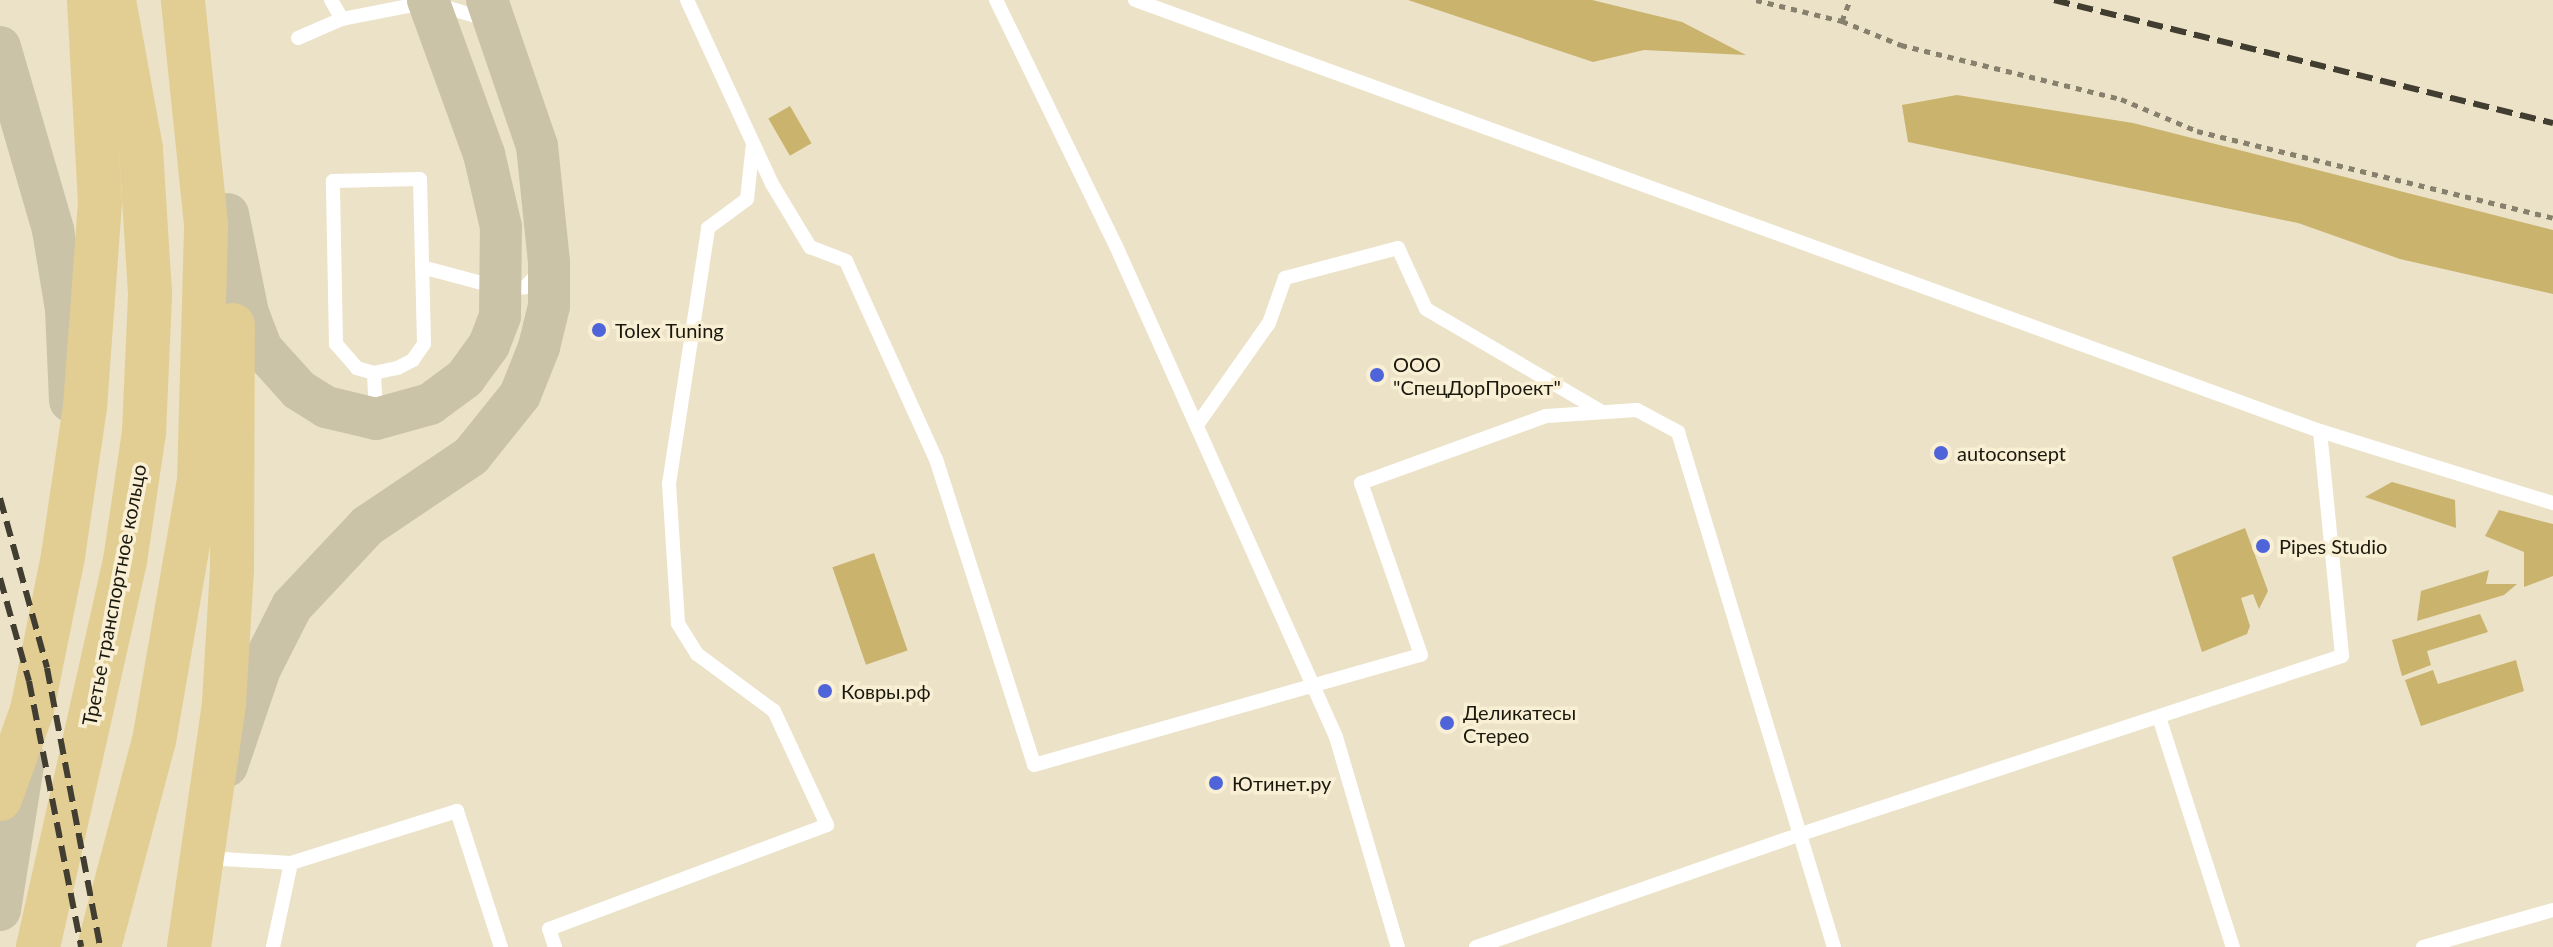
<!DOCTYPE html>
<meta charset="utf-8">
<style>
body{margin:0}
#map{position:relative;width:2553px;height:947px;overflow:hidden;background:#ebe2c7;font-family:Lato,sans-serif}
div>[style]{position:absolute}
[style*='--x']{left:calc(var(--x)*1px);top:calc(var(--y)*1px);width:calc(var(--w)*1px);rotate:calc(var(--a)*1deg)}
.green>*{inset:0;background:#cab36d;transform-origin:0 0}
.path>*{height:5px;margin-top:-2.5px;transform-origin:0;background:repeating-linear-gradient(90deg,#86806d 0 6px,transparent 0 12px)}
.lane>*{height:14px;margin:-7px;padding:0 7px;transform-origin:7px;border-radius:7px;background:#fff}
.secondary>*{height:42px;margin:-21px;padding:0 21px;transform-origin:21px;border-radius:21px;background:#cbc3a8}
.primary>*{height:44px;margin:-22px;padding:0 22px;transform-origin:22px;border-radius:22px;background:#e2ce92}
.rail>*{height:6px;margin-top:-3px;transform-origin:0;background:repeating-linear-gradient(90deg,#413d30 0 16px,transparent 0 24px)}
.dots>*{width:22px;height:22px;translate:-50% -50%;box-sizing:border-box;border:4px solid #f9efd4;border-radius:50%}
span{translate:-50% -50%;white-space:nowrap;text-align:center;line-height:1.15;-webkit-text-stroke:7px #f9efd4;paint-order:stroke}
.poi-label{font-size:20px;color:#1b180e}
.left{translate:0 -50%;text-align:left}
.street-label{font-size:20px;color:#1b180e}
</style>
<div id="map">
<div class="green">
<div style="clip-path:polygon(1408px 0,1592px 0,1682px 22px,1746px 55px,1644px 50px,1593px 62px)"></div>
<div style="clip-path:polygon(1957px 95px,2133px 123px,2553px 230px,2553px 294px,2400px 259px,2298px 223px,1908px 142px,1902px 105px)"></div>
<div style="left:790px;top:106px;width:43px;height:25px;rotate:60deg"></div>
<div style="clip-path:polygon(2392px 482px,2455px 500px,2456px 528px,2365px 497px)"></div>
<div style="clip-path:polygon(2499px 510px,2553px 524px,2553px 576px,2524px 587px,2524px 552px,2485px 536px)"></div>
<div style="clip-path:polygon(2245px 528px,2268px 591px,2259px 609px,2253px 594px,2241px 598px,2250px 626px,2247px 634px,2202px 652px,2172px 557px)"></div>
<div style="left:874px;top:553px;width:103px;height:44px;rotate:71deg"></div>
<div style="clip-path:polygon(2489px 570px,2486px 584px,2517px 584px,2504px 595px,2417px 621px,2421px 591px)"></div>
<div style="clip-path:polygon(2480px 614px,2488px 632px,2427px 651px,2431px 665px,2402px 676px,2392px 640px)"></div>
<div style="clip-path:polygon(2516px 660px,2524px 691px,2421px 726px,2405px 680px,2433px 670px,2438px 684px)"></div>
</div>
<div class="path">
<div style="--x:1756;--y:0;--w:89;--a:13.7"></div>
<div style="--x:1842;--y:21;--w:64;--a:22.1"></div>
<div style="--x:1901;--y:45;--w:227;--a:13.8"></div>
<div style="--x:2121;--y:99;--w:82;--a:22.8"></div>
<div style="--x:2197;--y:131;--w:366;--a:13.7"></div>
<div style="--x:1842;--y:21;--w:22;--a:-69"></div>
</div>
<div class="lane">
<div style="--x:687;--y:0;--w:203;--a:65.2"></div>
<div style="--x:772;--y:184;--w:74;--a:58.9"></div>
<div style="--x:810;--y:247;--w:39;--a:21"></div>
<div style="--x:846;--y:261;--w:217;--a:65.6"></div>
<div style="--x:936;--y:459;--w:321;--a:72.2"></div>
<div style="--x:1034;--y:765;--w:402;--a:-15.9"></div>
<div style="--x:1421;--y:655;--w:182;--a:-109.2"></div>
<div style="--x:1361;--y:483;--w:197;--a:-19.9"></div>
<div style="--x:1546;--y:416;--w:91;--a:-3.8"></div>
<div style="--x:1637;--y:410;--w:47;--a:28.2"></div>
<div style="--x:1678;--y:432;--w:538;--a:73.15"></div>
<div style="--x:996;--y:0;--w:274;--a:64"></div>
<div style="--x:1116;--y:246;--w:538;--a:65.86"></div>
<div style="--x:1336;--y:737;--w:219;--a:73.6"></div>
<div style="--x:1135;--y:0;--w:1261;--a:19.99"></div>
<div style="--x:2320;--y:431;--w:226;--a:84.4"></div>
<div style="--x:2342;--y:656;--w:573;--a:161.79"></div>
<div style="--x:1798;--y:835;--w:341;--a:160.8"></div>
<div style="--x:342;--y:19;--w:89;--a:-11.1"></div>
<div style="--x:429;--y:2;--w:59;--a:16.9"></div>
<div style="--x:298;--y:38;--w:48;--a:-23.4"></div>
<div style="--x:342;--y:19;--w:22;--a:-120"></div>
<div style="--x:420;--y:179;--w:165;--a:88.6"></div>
<div style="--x:424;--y:344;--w:19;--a:125"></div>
<div style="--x:413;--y:360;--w:18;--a:153"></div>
<div style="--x:397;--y:368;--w:24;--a:168"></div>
<div style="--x:374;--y:373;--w:18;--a:-164"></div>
<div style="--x:357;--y:368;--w:32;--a:-131"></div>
<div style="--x:336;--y:344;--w:163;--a:-91.1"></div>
<div style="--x:333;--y:181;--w:87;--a:-1.3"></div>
<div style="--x:422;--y:267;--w:85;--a:15"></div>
<div style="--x:504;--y:289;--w:21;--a:-5"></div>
<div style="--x:525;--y:287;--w:21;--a:-45"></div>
<div style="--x:374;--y:373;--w:43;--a:87.3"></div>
<div style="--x:1197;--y:425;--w:125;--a:-54.8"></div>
<div style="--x:1269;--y:323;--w:48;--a:-70.4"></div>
<div style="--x:1285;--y:278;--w:117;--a:-14.9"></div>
<div style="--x:1398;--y:248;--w:67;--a:65.3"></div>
<div style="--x:1426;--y:309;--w:204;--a:30.3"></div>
<div style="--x:2320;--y:431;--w:244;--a:17.2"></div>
<div style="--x:2159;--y:717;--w:242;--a:72.2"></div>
<div style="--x:205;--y:858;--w:86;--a:3.3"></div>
<div style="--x:291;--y:863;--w:86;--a:102.1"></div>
<div style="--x:291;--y:863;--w:174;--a:-17.4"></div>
<div style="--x:457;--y:811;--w:143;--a:72.1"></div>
<div style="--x:555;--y:947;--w:19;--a:-108"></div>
<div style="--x:549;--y:929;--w:297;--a:-20.5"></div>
<div style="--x:827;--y:825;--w:126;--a:-114.9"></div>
<div style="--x:774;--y:711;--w:96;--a:-143.5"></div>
<div style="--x:697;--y:654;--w:36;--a:-122"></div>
<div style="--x:678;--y:623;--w:139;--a:-93.7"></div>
<div style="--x:669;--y:484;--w:259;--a:-81.3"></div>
<div style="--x:708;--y:228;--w:49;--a:-36.6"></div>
<div style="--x:747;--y:199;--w:55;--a:-83.8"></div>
<div style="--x:2423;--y:947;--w:135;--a:-15.9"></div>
</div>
<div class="secondary">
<div style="--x:0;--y:47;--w:191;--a:73.8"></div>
<div style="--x:53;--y:230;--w:80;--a:80.7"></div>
<div style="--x:66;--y:309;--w:92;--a:87.5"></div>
<div style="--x:228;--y:214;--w:101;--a:78.6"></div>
<div style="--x:248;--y:313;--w:39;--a:69"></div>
<div style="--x:262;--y:349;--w:55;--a:47.9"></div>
<div style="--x:299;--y:390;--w:32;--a:32"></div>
<div style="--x:326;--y:407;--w:51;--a:13.5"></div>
<div style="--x:376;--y:419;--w:56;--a:-15.5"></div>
<div style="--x:430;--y:404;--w:44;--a:-36.6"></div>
<div style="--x:465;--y:378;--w:41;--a:-54"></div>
<div style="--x:489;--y:345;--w:31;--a:-69"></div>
<div style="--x:500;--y:316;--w:89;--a:-89.4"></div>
<div style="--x:501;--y:227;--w:75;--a:-103.1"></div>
<div style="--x:484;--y:154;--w:164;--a:-110"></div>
<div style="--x:227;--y:766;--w:102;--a:-71.2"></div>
<div style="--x:260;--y:669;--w:71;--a:-63.1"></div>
<div style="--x:292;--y:606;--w:110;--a:-46.8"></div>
<div style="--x:367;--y:526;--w:125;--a:-33.9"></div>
<div style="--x:471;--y:456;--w:78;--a:-51.2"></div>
<div style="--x:520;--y:395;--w:52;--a:-68.4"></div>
<div style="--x:539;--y:347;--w:42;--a:-76.3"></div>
<div style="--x:549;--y:306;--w:44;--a:-90"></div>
<div style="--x:549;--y:262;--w:117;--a:-95.9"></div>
<div style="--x:537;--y:146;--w:154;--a:-108.9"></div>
<div style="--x:0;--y:910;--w:153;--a:-81"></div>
</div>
<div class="primary">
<div style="--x:0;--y:799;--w:95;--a:-70.2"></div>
<div style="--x:32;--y:710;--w:157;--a:-78.6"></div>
<div style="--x:63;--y:556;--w:151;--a:-81.6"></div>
<div style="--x:85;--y:407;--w:205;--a:-85.8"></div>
<div style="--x:100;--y:203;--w:203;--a:-93.1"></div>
<div style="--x:38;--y:947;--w:396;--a:-77.3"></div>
<div style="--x:125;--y:561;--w:129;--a:-81.6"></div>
<div style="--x:144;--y:433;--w:140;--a:-87.5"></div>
<div style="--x:150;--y:293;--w:144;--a:-93.6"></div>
<div style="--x:141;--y:149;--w:151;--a:-100.3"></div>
<div style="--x:99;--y:947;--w:213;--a:-75.1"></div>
<div style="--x:154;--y:741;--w:264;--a:-80.2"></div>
<div style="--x:199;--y:481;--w:257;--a:-88.4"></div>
<div style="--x:206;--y:224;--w:225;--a:-95.9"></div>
<div style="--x:189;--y:947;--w:246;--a:-81.8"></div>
<div style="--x:224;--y:703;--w:135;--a:-86.6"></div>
<div style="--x:232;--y:568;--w:243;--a:-89.8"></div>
</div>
<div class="rail">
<div style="--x:2054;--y:0;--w:514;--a:13.85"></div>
<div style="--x:0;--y:498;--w:176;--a:74.5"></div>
<div style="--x:47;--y:668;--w:284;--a:79.2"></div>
<div style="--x:0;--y:578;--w:107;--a:74.3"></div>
<div style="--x:29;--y:681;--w:271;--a:78.9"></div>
</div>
<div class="dots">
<div style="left:599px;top:330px;background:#4f64d9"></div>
<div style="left:1377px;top:375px;background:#4f64d9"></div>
<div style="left:1941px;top:453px;background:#4f64d9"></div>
<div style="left:2263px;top:546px;background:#4f64d9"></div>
<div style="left:825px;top:691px;background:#4f64d9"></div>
<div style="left:1447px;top:723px;background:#4f64d9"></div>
<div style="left:1216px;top:783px;background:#4f64d9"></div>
</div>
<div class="poi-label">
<span class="left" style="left:615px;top:330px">Tolex Tuning</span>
<span class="left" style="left:1393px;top:376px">ООО<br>"СпецДорПроект"</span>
<span class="left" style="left:1957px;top:453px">autoconsept</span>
<span class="left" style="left:2279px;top:546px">Pipes Studio</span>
<span class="left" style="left:841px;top:691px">Ковры.рф</span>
<span class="left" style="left:1463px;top:724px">Деликатесы<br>Стерео</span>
<span class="left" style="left:1232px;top:783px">Ютинет.ру</span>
</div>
<div class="street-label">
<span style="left:114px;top:595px;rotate:-79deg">Третье транспортное кольцо</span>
</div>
</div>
